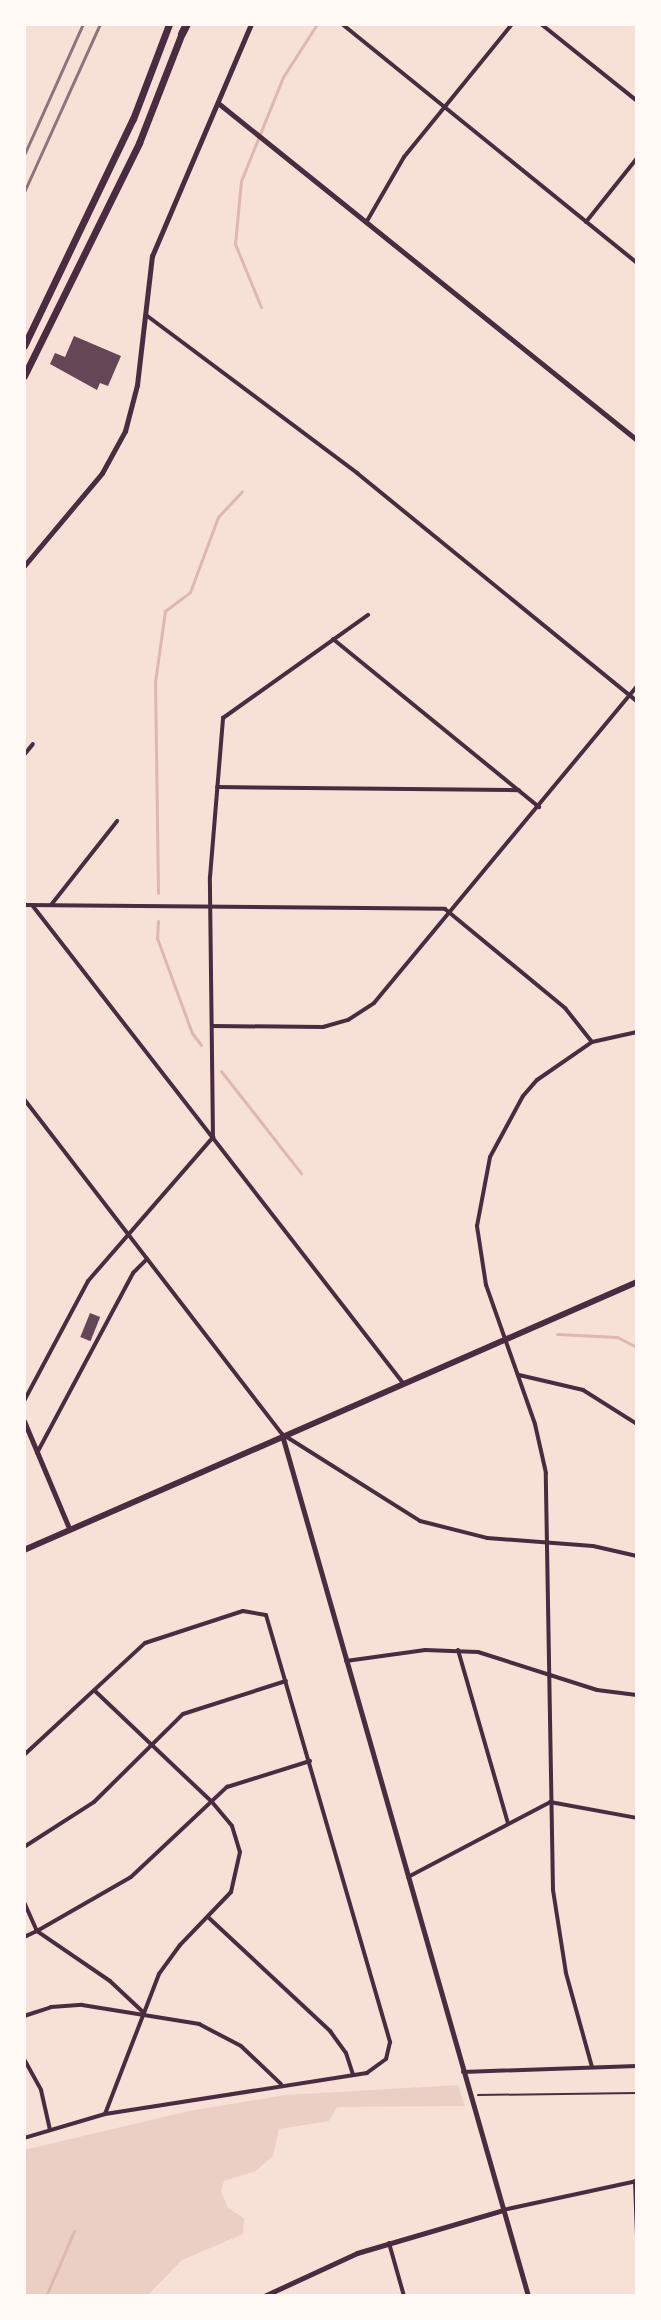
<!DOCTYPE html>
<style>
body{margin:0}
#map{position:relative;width:661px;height:2320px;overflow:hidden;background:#f7e1d7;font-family:Arial,sans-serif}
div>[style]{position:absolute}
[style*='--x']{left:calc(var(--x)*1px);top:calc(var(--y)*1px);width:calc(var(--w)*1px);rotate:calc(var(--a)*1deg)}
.green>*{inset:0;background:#ebcfc5}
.stream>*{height:3px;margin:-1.5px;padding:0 1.5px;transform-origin:1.5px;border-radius:1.5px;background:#dcb8b0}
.building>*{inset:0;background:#644757;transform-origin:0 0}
.path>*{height:2px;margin:-1px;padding:0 1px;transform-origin:1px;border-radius:1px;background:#4a2c40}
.minor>*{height:4px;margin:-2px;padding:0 2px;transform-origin:2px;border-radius:2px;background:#4a2c40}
.tertiary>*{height:5px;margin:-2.5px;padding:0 2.5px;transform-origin:2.5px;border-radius:2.5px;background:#4a2c40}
.secondary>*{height:6px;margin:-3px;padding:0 3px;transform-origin:3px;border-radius:3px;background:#4a2c40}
.primary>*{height:7px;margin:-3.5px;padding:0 3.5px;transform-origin:3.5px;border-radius:3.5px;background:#4a2c40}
.motorway>*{height:8px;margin:-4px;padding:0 4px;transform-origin:4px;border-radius:4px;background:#4a2c40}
.rail>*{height:3px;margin:-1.5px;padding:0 1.5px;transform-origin:1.5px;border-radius:1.5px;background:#8f747c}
span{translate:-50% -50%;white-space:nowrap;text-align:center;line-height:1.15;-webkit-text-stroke:7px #fffaf5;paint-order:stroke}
.frame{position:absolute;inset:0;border:26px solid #fffaf5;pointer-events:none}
</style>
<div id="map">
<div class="green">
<div style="clip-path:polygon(458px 2085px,465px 2106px,337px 2107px,329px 2121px,279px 2129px,273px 2156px,256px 2171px,224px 2181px,221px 2191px,228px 2208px,244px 2218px,243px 2234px,182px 2260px,147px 2296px,24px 2296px,24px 2150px,189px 2111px,285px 2095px)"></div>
</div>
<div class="stream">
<div style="--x:261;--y:307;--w:68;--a:-112.4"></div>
<div style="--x:235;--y:244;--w:63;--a:-84.6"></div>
<div style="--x:241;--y:181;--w:112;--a:-68"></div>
<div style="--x:283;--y:77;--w:63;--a:-57.3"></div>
<div style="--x:158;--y:893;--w:211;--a:-90.8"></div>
<div style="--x:155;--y:682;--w:72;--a:-82"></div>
<div style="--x:165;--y:611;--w:31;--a:-37"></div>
<div style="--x:190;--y:592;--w:80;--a:-69.5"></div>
<div style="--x:218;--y:517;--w:35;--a:-47"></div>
<div style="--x:158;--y:921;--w:17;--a:93"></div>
<div style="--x:157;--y:938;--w:101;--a:69.8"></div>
<div style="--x:192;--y:1033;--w:15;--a:53"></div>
<div style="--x:221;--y:1071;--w:130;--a:51.9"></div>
<div style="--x:557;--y:1334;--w:60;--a:2.9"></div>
<div style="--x:617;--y:1337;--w:22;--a:27"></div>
<div style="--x:46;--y:2296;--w:71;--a:-66.7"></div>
</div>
<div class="building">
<div style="clip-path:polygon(74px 336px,121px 356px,108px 386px,100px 383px,97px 390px,50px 364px,55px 353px,65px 357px)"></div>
<div style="left:90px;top:1313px;width:11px;height:26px;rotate:22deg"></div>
</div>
<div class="path">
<div style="--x:478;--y:2095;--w:159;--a:-0.7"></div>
</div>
<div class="minor">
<div style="--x:342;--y:24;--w:380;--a:39"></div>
<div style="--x:541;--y:24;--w:123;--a:38.7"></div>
<div style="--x:367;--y:221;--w:74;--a:-60"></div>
<div style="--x:404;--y:157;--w:171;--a:-50.9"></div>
<div style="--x:586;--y:222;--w:82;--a:-51.4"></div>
<div style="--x:146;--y:315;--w:264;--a:36.8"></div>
<div style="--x:357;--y:473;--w:361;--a:39.2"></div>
<div style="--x:333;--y:639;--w:266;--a:39.2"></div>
<div style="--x:24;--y:755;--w:14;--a:-51"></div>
<div style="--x:217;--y:787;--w:302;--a:0.6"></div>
<div style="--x:24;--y:905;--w:421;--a:0.5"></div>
<div style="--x:445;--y:909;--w:156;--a:39.5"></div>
<div style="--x:565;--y:1008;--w:43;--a:51.5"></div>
<div style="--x:32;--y:905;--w:605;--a:52.18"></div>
<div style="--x:51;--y:905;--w:107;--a:-51.8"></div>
<div style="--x:212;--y:1026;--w:111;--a:0.5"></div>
<div style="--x:323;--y:1027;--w:26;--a:-16"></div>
<div style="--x:348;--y:1020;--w:31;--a:-33"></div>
<div style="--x:374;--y:1003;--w:412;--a:-50.3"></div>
<div style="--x:24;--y:1099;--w:423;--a:52.4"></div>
<div style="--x:282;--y:1434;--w:163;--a:32.2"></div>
<div style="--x:420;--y:1521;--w:69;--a:14.2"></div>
<div style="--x:487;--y:1538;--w:106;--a:4.3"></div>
<div style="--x:593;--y:1546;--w:45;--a:12.8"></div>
<div style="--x:519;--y:1375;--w:66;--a:13.2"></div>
<div style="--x:583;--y:1390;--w:64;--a:32.2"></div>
<div style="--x:24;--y:1401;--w:136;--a:-61.9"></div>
<div style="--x:88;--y:1281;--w:191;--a:-49"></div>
<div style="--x:213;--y:1137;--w:260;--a:-90.7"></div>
<div style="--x:210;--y:877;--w:160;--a:-85.3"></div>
<div style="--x:223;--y:718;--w:178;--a:-35.4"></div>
<div style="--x:37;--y:1453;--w:204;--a:-61.9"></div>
<div style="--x:133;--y:1273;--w:20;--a:-45"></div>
<div style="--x:458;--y:1650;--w:180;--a:73.9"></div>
<div style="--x:346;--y:1661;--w:80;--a:-7.9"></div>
<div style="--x:425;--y:1650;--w:53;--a:2.2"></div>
<div style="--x:478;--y:1652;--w:125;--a:17.7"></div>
<div style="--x:597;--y:1690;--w:40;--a:7.1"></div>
<div style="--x:95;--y:1691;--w:161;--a:43.5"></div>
<div style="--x:212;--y:1802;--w:31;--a:50"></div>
<div style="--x:232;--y:1826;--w:27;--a:73"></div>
<div style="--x:240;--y:1852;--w:41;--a:102.7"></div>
<div style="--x:231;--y:1892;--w:74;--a:133.9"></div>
<div style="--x:180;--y:1945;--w:36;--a:126"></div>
<div style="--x:159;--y:1974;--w:150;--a:111.1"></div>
<div style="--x:24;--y:1755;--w:165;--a:-42.8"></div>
<div style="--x:145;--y:1643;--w:103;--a:-18.1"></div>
<div style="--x:243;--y:1611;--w:23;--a:10"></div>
<div style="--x:266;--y:1615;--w:445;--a:73.8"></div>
<div style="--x:390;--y:2042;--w:17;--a:103"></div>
<div style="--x:386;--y:2059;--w:24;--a:144"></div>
<div style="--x:367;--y:2073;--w:265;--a:171.1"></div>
<div style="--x:105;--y:2114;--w:84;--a:163.5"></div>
<div style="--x:24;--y:1847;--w:83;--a:-32.7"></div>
<div style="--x:94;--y:1802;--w:125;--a:-44.7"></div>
<div style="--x:183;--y:1714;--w:108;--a:-17.8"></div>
<div style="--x:408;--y:1877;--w:161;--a:-27.8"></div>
<div style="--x:550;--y:1802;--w:88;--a:10.4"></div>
<div style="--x:24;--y:1902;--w:32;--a:66"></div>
<div style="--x:37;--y:1931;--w:14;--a:155"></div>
<div style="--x:209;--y:1918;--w:166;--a:43"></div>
<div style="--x:330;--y:2031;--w:27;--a:54"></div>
<div style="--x:346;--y:2053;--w:23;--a:72"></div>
<div style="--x:143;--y:2012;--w:45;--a:-136.8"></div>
<div style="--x:110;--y:1981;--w:88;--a:-145.6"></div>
<div style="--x:37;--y:1931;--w:108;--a:-29.9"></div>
<div style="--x:131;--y:1877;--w:132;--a:-43.2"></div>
<div style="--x:227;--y:1787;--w:87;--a:-17.4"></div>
<div style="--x:24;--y:2016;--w:28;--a:-18"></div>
<div style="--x:51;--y:2007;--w:31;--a:-4"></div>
<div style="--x:82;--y:2005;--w:119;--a:9.2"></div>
<div style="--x:199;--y:2024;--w:47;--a:27.6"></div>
<div style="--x:241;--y:2046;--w:55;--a:43.5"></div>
<div style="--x:24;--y:2059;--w:35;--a:61"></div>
<div style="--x:41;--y:2090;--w:41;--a:77.3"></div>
<div style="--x:592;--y:2067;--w:98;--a:-105.5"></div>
<div style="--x:566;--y:1973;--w:84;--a:-98.9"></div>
<div style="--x:553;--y:1890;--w:417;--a:-91"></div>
<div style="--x:546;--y:1473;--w:50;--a:-102.7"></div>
<div style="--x:535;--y:1424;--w:147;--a:-109.4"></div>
<div style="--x:486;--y:1285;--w:60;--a:-98.7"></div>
<div style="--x:477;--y:1226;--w:70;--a:-79.3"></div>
<div style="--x:490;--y:1157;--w:69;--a:-61.6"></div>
<div style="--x:523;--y:1096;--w:21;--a:-49"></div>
<div style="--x:537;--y:1080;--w:67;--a:-34.6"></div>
<div style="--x:592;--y:1042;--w:46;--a:-12.5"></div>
<div style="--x:463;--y:2072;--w:174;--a:-2"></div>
<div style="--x:635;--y:2181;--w:55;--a:87.9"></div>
<div style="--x:503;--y:2210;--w:137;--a:-12.2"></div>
<div style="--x:389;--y:2243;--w:55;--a:74.2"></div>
</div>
<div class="tertiary">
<div style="--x:218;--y:103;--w:538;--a:38.81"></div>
<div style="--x:24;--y:566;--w:121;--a:-50"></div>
<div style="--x:102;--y:473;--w:48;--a:-61.3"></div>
<div style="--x:125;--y:431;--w:48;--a:-75.4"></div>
<div style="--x:137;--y:385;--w:130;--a:-83.4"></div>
<div style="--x:152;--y:256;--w:252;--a:-66.9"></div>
<div style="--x:24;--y:1421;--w:116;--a:67.2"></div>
<div style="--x:282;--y:1435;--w:895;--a:74.05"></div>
<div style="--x:264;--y:2296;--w:102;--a:-24.8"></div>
<div style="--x:357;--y:2253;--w:152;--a:-16.4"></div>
</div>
<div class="secondary">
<div style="--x:24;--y:1550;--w:669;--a:-23.61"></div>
</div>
<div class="primary">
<div style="--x:24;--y:346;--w:252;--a:-64.4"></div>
<div style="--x:133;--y:119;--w:102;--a:-69.2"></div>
<div style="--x:24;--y:376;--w:260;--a:-63.7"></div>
<div style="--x:139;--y:143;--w:121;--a:-68.7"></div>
</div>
<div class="motorway">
<div style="--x:182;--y:34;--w:11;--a:-63"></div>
</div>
<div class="rail">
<div style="--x:24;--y:155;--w:144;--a:-65.8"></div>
<div style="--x:24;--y:192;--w:184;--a:-65.7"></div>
</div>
<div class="frame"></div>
</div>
